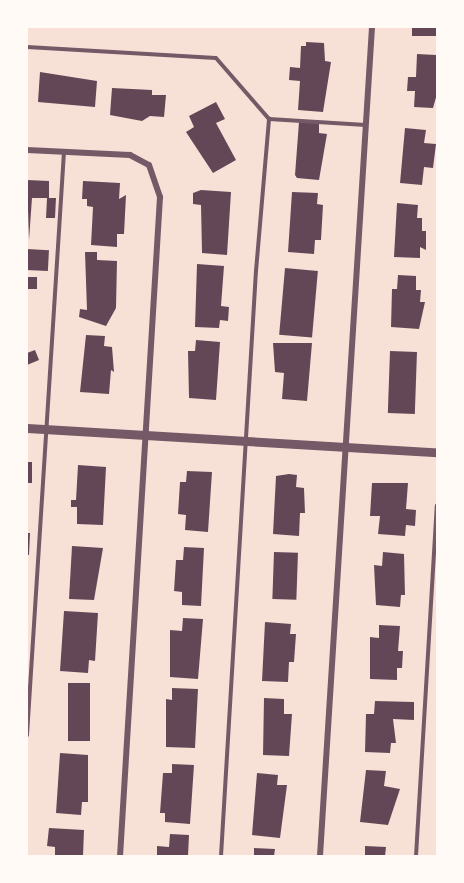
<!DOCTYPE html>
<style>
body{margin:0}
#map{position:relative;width:464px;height:883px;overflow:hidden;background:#f7e1d7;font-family:Signika,sans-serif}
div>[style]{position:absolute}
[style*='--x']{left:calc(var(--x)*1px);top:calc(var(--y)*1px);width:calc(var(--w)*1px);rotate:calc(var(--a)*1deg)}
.building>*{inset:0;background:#644757;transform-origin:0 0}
.service>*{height:4px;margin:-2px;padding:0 2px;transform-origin:2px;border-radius:2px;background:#755966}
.minor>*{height:6px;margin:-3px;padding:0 3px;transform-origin:3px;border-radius:3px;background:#755966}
.tertiary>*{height:9px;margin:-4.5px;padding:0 4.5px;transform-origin:4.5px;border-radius:4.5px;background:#755966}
span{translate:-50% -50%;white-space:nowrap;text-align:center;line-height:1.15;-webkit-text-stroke:4.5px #fffaf5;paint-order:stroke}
.frame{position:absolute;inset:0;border:28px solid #fffaf5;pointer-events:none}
</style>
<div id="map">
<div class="building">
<div style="left:412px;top:27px;width:25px;height:9px"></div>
<div style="clip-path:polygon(306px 42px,324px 43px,325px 61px,331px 62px,323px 112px,298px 110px,300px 81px,289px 80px,290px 67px,300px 68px,301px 46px,306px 46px)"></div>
<div style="clip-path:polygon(417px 54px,436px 55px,437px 94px,433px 108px,414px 107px,415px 91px,407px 91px,408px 77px,416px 77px)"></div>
<div style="clip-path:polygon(40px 72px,97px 81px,95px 107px,38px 102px)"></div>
<div style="clip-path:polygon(112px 88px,152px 90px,152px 95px,166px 95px,164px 117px,150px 116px,142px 121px,110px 115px)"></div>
<div style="clip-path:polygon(216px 102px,225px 119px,216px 123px,236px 160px,213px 173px,186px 132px,194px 127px,189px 116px)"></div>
<div style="clip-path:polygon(299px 122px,319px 123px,319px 133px,327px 134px,319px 180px,297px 178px,295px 175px)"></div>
<div style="clip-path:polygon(405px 128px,426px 130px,424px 143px,436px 144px,433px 168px,424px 167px,422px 185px,400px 183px)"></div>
<div style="clip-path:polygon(27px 180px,49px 181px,49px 198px,56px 198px,55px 218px,46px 218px,47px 198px,32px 198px,29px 240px)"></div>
<div style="clip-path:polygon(83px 181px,120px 183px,119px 199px,126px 195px,124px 234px,117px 234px,117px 247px,91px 245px,93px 207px,87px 206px,87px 199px,82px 199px)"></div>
<div style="clip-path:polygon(201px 190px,231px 192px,227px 255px,202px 253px,201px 205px,193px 204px,193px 193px)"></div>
<div style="clip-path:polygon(292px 192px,318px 193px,317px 204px,323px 205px,321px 240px,315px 240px,314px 254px,288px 252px)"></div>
<div style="clip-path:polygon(397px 203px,418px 205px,417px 218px,422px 218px,422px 231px,426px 231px,426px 250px,420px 247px,420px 258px,394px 257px)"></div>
<div style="left:27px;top:249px;width:22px;height:21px;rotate:3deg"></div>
<div style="clip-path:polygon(85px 252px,97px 252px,97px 260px,117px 261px,116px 308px,106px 326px,79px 317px,80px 309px,87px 310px)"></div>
<div style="clip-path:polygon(197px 264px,224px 266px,221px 306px,229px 307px,228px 321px,220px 320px,219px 328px,195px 327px)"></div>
<div style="left:285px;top:268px;width:33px;height:67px;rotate:5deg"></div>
<div style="clip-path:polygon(398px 275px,416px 276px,416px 290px,421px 290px,420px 302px,425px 302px,419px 329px,391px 327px,392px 289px,397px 289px)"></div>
<div style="left:27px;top:277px;width:10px;height:12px"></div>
<div style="clip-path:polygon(86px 335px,105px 336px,104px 346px,112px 347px,114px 372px,111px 370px,109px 394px,80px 392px)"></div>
<div style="clip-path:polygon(196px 340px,220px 342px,216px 400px,189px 398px,188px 351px,195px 351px)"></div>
<div style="clip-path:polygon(273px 343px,312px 343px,307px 401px,282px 399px,284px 373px,275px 372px)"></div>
<div style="clip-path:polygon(35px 350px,39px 360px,27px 365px,27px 353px)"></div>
<div style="left:390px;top:351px;width:27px;height:62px;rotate:2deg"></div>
<div style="left:27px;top:462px;width:5px;height:21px"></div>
<div style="clip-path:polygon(78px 465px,106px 467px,103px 525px,77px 524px,77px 507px,71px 507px,71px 500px,76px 500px)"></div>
<div style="clip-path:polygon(187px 471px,212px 472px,208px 532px,185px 530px,186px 515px,178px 514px,180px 482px,186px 482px)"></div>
<div style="clip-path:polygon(289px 474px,297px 475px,296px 487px,304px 488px,305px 513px,300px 513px,299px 536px,273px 534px,276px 476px)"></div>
<div style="clip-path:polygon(372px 483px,408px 483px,406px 509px,416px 510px,415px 526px,406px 525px,405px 536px,378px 534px,380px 516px,370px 516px)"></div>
<div style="clip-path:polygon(27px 533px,30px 533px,29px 555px,27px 555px)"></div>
<div style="clip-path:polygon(72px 546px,103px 548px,94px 600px,69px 599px)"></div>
<div style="clip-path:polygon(184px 547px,204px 548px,201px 606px,182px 605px,182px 592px,174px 591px,176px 560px,183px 560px)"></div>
<div style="left:274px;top:552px;width:24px;height:47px;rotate:2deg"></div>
<div style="clip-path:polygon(383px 552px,404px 554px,405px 595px,401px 595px,400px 607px,376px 605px,374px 565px,382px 566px)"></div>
<div style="clip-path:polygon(64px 611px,98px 613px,95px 661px,89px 660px,88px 673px,60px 671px)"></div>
<div style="clip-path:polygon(183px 618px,203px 619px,198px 679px,170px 677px,170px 630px,182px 631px)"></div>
<div style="clip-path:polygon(265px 622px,291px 624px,290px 634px,296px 634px,294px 662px,289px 662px,288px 682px,262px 681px)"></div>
<div style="clip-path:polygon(379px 625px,400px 626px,398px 651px,403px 651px,402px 668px,397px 668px,397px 680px,370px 679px,370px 637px,379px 638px)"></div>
<div style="left:68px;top:683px;width:22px;height:58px"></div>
<div style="clip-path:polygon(172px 688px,198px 689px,195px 748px,166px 747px,166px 699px,172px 700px)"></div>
<div style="clip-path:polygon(264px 698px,284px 699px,284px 714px,292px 714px,289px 756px,263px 755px)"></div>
<div style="clip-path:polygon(375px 701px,414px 702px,414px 720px,393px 719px,396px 743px,391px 743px,390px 753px,365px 752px,366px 714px,374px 714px)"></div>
<div style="clip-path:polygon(60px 753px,88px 755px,88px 802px,82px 802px,81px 815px,56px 813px)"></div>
<div style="clip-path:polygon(172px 764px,194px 765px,190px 824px,165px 822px,165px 813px,160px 813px,163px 773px,172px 773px)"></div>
<div style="clip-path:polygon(366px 770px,386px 771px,384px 786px,400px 789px,388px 825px,360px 822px)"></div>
<div style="clip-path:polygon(257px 773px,278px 775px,277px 785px,287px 785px,280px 838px,252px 835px)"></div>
<div style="clip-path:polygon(49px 828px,84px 830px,83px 856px,55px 856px,55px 847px,47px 846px)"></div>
<div style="clip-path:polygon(170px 834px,189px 835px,188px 856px,157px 856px,157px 846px,169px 847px)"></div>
<div style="clip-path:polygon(365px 846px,386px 847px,385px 856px,365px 856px)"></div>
<div style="clip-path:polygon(254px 848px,275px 849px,274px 856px,254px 856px)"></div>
</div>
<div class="service">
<div style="--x:27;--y:47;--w:189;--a:3.3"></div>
<div style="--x:216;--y:58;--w:81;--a:49"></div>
<div style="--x:269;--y:119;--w:97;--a:3.5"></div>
<div style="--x:27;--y:735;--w:584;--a:-86.37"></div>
<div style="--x:221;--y:856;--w:586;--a:-86.58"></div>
<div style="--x:256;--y:271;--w:153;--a:-85.1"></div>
<div style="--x:416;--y:856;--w:351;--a:-86.6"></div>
</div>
<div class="minor">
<div style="--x:27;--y:150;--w:103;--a:2.8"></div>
<div style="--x:130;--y:155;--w:21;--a:28"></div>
<div style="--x:149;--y:165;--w:34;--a:71"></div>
<div style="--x:160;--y:197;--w:660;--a:93.47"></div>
<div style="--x:320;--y:856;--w:831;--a:-86.41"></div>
</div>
<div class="tertiary">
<div style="--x:27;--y:428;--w:411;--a:3.4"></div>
</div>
<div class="frame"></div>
</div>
